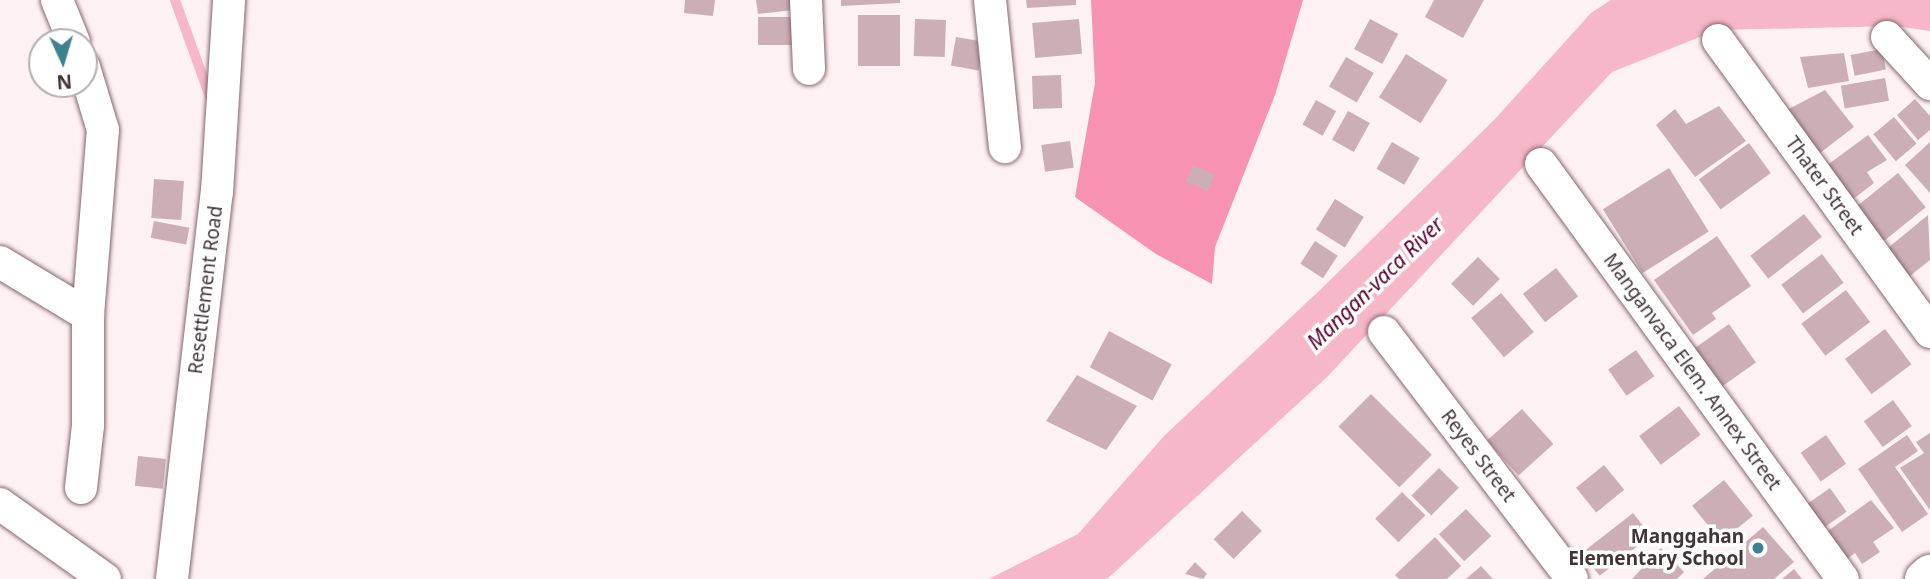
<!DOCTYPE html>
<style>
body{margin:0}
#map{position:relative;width:1930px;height:579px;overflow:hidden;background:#fef1f4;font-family:"Noto Sans",sans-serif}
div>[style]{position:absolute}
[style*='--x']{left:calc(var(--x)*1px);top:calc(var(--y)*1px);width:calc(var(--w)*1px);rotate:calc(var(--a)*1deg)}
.forest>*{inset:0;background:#f892b2}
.water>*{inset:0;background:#f6b7c9}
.stream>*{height:10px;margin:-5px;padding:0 5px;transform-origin:5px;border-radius:5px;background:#f6b7c9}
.building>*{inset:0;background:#ccaeb6;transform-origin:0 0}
.roads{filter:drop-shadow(0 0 2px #83686f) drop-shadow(0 0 2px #83686f)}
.street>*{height:32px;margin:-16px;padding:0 16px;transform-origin:16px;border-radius:16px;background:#fff}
.secondary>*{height:38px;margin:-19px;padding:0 19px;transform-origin:19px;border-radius:19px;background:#fff}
.dots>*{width:19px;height:19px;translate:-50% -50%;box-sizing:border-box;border:4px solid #fff;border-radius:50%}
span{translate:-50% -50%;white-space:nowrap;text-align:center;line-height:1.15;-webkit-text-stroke:7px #fff;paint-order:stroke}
.street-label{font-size:19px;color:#413538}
.poi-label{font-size:19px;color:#413538;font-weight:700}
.right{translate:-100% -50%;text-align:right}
.water-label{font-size:21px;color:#5c002c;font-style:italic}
.north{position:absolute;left:28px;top:28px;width:70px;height:70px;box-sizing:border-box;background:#fff;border:2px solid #b3aeaf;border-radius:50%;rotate:176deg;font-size:19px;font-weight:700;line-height:28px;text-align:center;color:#413538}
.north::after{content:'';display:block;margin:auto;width:24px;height:32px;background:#3d838f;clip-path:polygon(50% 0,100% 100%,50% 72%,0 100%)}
</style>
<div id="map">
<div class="forest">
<div style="clip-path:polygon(1091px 0,1303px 0,1275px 95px,1215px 247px,1212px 284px,1156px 254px,1075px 197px,1095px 83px)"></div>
</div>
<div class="water">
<div style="clip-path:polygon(1611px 0,1930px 0,1930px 31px,1895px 26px,1717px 30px,1612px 72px,1328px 376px,1107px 579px,989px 579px,1078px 534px,1165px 435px,1319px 291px,1494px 120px,1591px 13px)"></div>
</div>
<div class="stream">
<div style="--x:175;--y:0;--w:109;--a:70.1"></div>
</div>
<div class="building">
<div style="clip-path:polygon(685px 0,715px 0,713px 16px,684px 13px)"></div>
<div style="clip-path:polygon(756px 0,793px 0,794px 10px,758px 14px)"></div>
<div style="clip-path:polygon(841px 0,900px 0,900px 3px,841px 6px)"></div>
<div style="clip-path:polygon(1026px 0,1076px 0,1076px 5px,1027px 8px)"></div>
<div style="clip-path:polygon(1434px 0,1484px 0,1463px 38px,1425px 17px)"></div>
<div style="left:900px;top:15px;width:51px;height:42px;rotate:90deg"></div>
<div style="left:758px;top:17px;width:45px;height:28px"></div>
<div style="left:915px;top:19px;width:31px;height:37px;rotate:2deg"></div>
<div style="left:1079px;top:19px;width:35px;height:47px;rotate:85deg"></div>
<div style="left:1370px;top:19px;width:32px;height:34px;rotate:28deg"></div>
<div style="left:956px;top:37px;width:28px;height:29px;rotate:10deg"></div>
<div style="left:1882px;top:49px;width:21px;height:32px;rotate:79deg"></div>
<div style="clip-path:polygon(1844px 53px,1849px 81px,1808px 88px,1800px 57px)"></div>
<div style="left:1406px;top:54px;width:49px;height:51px;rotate:32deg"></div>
<div style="left:1346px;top:57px;width:32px;height:34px;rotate:30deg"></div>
<div style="left:1061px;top:75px;width:33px;height:29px;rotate:88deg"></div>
<div style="left:1885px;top:78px;width:23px;height:45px;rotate:80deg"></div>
<div style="clip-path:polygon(1825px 90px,1854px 127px,1820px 153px,1787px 110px)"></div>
<div style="clip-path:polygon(1915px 99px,1930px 116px,1930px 130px,1918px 140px,1897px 115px)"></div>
<div style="left:1316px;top:100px;width:23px;height:28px;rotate:29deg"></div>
<div style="clip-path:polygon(1719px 106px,1746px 141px,1695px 177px,1656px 125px,1675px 109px,1686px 124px)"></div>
<div style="left:1348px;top:111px;width:25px;height:33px;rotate:29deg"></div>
<div style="left:1894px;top:117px;width:35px;height:27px;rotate:50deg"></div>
<div style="clip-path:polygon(1868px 135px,1887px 160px,1867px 172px,1874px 183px,1852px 200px,1826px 166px)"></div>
<div style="left:1070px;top:141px;width:27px;height:29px;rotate:82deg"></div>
<div style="left:1392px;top:142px;width:32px;height:31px;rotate:30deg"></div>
<div style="clip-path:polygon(1930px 142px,1930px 193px,1905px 165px)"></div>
<div style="left:1749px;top:143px;width:37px;height:62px;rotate:54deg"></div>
<div style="left:1193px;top:165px;width:24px;height:18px;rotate:24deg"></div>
<div style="left:1669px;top:168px;width:75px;height:78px;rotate:58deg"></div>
<div style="left:1898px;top:173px;width:44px;height:58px;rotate:51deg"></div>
<div style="left:154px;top:179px;width:30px;height:39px;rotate:4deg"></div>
<div style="left:1335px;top:199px;width:34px;height:36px;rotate:32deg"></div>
<div style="left:1804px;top:214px;width:29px;height:68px;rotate:52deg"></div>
<div style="clip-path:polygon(1928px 215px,1930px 260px,1905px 280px,1883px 252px)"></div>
<div style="left:154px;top:221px;width:36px;height:17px;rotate:11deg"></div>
<div style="clip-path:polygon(1717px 236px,1751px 286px,1712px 313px,1716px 319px,1693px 335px,1654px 280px)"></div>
<div style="left:1315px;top:241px;width:27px;height:27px;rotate:33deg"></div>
<div style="left:1822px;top:254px;width:36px;height:51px;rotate:53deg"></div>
<div style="left:1478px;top:257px;width:31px;height:38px;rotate:45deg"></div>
<div style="left:1556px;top:268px;width:36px;height:42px;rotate:52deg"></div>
<div style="left:1846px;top:290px;width:40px;height:56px;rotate:53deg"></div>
<div style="left:1501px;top:293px;width:51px;height:39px;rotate:50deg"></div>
<div style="left:1729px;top:324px;width:47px;height:46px;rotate:55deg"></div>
<div style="left:1885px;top:329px;width:44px;height:50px;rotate:53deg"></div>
<div style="left:1109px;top:331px;width:71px;height:41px;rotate:28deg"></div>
<div style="left:1636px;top:350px;width:32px;height:34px;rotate:55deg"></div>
<div style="clip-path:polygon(1077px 375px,1137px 406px,1106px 450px,1046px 421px)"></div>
<div style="left:1371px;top:394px;width:86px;height:46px;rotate:45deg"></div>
<div style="left:1893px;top:400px;width:32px;height:36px;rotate:54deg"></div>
<div style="left:1679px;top:406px;width:36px;height:50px;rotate:53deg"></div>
<div style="left:1522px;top:409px;width:47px;height:47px;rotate:48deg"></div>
<div style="clip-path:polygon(1930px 433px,1930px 510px,1900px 468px,1924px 453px,1916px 442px)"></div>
<div style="left:1826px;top:435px;width:35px;height:31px;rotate:55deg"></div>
<div style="clip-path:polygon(1907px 435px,1918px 451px,1895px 467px,1928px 514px,1902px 532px,1858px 469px)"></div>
<div style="left:138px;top:456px;width:28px;height:30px;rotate:6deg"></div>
<div style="left:1604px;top:465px;width:32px;height:36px;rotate:51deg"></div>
<div style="left:1439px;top:468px;width:28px;height:39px;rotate:45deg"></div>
<div style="left:1724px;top:480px;width:46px;height:41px;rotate:51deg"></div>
<div style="left:1830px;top:488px;width:29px;height:31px;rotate:55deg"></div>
<div style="left:1402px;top:492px;width:33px;height:38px;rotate:45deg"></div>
<div style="clip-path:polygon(1871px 500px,1894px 528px,1873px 542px,1880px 552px,1862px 564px,1855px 553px,1845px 560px,1825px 533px)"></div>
<div style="left:1466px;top:509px;width:37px;height:37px;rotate:47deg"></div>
<div style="left:1242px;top:511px;width:28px;height:40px;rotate:45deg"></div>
<div style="left:1633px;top:513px;width:29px;height:65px;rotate:52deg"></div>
<div style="clip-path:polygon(1763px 527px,1794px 562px,1774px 579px,1703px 579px)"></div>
<div style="clip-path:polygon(1435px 537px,1461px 566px,1447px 579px,1399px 579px,1395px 575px)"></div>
<div style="clip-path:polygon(1661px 548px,1684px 572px,1677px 579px,1632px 579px)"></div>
<div style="clip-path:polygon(1195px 562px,1207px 574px,1203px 579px,1185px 574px)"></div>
<div style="clip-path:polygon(1481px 566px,1493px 579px,1466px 579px)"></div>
<div style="clip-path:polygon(1794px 569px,1802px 579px,1782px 579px)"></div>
</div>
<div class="roads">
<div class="street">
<div style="--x:57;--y:0;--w:45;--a:68"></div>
<div style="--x:806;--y:0;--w:69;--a:87.5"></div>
<div style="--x:990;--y:0;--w:148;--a:84.2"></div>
<div style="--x:1887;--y:37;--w:64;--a:47.5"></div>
<div style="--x:1718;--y:40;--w:361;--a:54"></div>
<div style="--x:1541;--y:164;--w:513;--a:53.96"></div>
<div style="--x:0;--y:262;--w:103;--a:31.1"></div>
<div style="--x:1384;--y:332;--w:310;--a:52.7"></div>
<div style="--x:81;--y:488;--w:62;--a:-83.6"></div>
<div style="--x:88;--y:426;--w:111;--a:-90"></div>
<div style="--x:88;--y:315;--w:186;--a:-85.4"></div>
<div style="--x:103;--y:130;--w:66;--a:-106.8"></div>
<div style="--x:0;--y:504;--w:129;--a:35.5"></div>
<div style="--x:172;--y:579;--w:390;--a:-83.4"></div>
<div style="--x:217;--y:192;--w:192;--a:-86.4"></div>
</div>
<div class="secondary">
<div style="--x:1924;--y:579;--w:8;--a:-40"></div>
</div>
</div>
<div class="dots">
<div style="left:1758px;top:548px;background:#3d838f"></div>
</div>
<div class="street-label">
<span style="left:1824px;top:186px;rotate:54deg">Thater Street</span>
<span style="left:206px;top:290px;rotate:-83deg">Resettlement Road</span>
<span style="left:1692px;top:372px;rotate:54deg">Manganvaca Elem. Annex Street</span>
<span style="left:1478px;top:456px;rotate:53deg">Reyes Street</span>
</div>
<div class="poi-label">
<span class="right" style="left:1744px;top:548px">Manggahan<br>Elementary School</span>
</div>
<div class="water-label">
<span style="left:1375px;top:283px;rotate:-44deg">Mangan-vaca River</span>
</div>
<div class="north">N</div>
</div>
